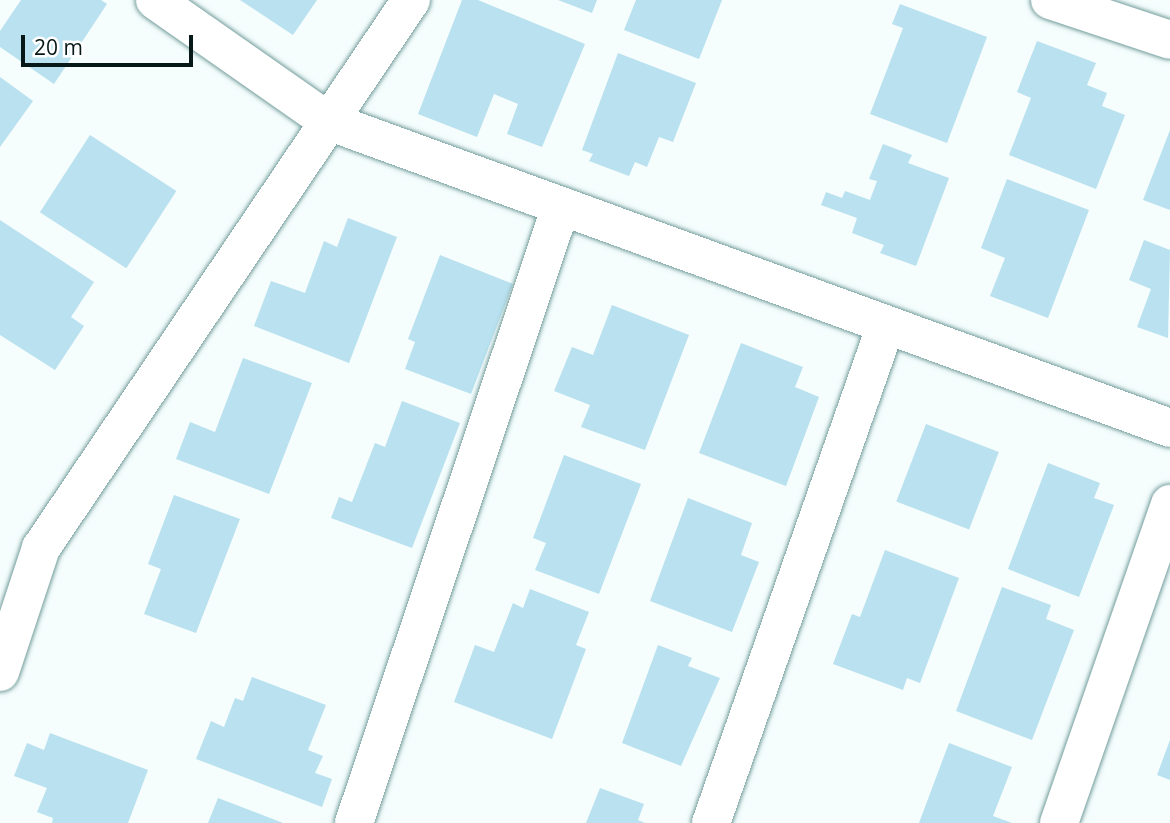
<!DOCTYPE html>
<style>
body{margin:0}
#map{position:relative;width:1170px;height:823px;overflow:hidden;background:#f5fdfd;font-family:"Open Sans",sans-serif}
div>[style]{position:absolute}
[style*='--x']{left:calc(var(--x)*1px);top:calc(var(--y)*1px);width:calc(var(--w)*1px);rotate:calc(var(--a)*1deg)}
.building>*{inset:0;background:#b9e1ef;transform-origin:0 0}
.roads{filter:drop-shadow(0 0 2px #739d9c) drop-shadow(0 0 2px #739d9c)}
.minor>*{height:38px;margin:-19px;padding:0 19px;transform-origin:19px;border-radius:19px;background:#fff}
span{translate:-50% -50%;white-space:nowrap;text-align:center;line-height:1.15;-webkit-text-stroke:6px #fff;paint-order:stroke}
.scale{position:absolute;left:21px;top:35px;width:172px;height:32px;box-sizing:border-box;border:4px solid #071818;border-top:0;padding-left:9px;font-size:21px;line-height:24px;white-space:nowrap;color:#071818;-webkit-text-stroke:5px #fff;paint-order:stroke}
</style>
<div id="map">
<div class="building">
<div style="clip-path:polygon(21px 0,101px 0,107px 4px,54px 84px,0 47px,0 31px)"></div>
<div style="clip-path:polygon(240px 0,317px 0,293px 35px)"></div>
<div style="clip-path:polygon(462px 0,478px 0,585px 44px,542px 147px,507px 134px,518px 104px,494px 94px,477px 137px,418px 114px)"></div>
<div style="clip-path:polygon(558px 0,597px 0,592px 13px)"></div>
<div style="clip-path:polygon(636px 0,722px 0,699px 59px,624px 30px)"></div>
<div style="clip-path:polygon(900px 4px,987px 37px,947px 143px,870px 114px,903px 28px,892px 24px)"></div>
<div style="clip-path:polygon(1037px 41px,1096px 63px,1087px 85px,1107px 93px,1102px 106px,1125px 115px,1096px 189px,1009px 155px,1031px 98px,1017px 92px)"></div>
<div style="clip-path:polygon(618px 53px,696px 83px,673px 142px,659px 137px,647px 167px,635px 162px,629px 176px,589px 161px,593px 154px,582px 150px)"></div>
<div style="clip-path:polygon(0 77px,33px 101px,0 147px)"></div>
<div style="clip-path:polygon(1170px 130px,1170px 210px,1143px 200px)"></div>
<div style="left:90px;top:135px;width:103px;height:92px;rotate:33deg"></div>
<div style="clip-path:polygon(883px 144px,912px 155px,908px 163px,949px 178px,916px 266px,880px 253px,884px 245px,852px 233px,857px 218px,821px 205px,826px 192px,842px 198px,845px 191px,870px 200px,877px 181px,869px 179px)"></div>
<div style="clip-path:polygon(1007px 179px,1089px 210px,1048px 318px,990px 296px,1005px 258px,981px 248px)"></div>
<div style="clip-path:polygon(348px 218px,397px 237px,349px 363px,254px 326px,271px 281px,305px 293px,324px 241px,337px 247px)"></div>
<div style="clip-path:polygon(0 220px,94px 282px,71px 317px,84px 326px,55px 370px,0 335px)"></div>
<div style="clip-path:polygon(1144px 240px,1170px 250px,1168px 338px,1137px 327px,1151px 289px,1129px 280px)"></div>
<div style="clip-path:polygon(440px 255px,513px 284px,471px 394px,405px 369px,415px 342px,408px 339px)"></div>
<div style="clip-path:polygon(612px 305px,689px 335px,645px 450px,581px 427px,590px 405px,554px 391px,572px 347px,593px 355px)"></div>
<div style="clip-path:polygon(741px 343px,803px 367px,795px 387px,819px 397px,786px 486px,699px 453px)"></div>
<div style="clip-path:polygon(243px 358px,312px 383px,269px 494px,176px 459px,190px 422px,215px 432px)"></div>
<div style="clip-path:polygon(402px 401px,460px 423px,412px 548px,331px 518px,339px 497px,352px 502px,375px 443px,385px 447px)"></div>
<div style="left:926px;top:424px;width:78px;height:83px;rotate:21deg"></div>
<div style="clip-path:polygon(564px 455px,641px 484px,599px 594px,535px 570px,546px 543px,533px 538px)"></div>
<div style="clip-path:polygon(1048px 463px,1100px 483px,1094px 498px,1114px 505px,1079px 597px,1008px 569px)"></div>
<div style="clip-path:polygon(174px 495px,240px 519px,196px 633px,144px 614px,161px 569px,148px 564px)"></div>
<div style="clip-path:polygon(688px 498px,752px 523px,741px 555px,759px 562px,732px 632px,650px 601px)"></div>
<div style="clip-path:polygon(885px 550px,959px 578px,920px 683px,907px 678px,903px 690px,833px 664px,852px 614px,860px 617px)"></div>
<div style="clip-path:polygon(1002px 587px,1051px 605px,1046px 619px,1074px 630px,1032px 740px,956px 711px)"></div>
<div style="clip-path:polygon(530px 589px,589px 612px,576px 645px,586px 649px,552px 739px,454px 702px,475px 645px,494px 652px,513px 603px,523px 608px)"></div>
<div style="clip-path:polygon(658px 645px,692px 658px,688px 666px,720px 678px,681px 766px,622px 743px)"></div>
<div style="clip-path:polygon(252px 677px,326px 705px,308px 750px,323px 756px,315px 773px,332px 779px,322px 807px,196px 759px,211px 721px,224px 727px,235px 698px,243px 701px)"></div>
<div style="clip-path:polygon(50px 733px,148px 770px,128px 823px,52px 823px,53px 818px,37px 812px,47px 788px,14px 776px,27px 743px,44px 750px)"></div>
<div style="clip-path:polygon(1170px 740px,1170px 780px,1157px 775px)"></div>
<div style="clip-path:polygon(949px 743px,1012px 767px,993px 816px,1012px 823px,919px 823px)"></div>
<div style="clip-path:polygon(600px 788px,644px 804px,638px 820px,645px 823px,586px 823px)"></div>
<div style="clip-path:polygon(218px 798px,283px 823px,208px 823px)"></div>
</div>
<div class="roads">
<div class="minor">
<div style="--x:155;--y:0;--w:211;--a:35"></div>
<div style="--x:328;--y:121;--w:896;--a:20.03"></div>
<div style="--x:1050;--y:0;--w:126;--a:18.4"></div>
<div style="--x:0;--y:672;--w:131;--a:-71.7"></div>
<div style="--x:41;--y:548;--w:661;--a:-55.97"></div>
<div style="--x:354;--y:823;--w:651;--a:-71.45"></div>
<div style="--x:711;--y:823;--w:528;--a:-70.64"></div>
<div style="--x:1059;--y:823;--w:338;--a:-70.8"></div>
</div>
</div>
<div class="scale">20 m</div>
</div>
